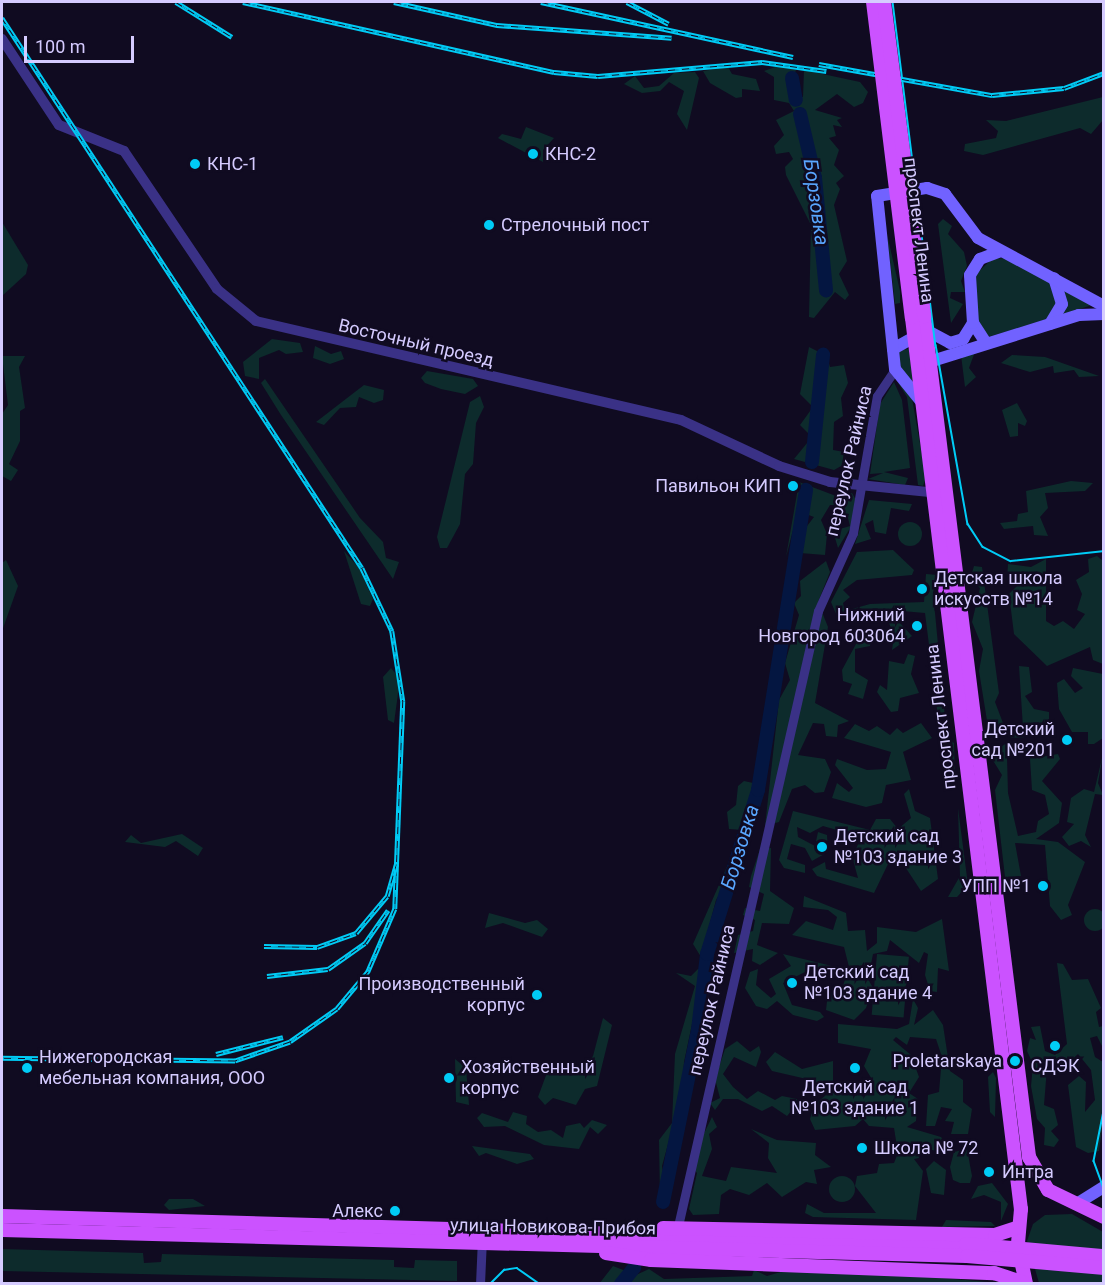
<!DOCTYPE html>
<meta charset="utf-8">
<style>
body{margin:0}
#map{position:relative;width:1105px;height:1285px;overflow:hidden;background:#100b21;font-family:Roboto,sans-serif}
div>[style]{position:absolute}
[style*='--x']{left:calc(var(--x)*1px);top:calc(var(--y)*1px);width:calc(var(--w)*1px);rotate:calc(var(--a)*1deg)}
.green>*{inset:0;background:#0d2b2c;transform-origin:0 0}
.round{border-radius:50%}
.river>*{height:14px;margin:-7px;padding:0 7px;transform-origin:7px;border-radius:7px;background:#041641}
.minor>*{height:9px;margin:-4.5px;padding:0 4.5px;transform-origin:4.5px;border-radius:4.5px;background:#3a3186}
.tertiary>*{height:10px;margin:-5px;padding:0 5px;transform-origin:5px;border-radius:5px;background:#3a3186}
.secondary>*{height:12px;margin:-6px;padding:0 6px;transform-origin:6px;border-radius:6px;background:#7162ff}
.primary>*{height:14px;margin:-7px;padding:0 7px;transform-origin:7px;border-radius:7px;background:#cb52ff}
.tram>*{height:1.5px;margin:-0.75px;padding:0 0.75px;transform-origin:0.75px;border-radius:0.75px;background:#00ccf6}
.rail>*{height:4.5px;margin-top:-2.25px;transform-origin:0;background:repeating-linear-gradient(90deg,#100b21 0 7px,#00ccf6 0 14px);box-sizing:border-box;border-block:2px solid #00ccf6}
.primary-bridge>*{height:14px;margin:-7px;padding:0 7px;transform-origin:7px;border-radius:7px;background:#cb52ff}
.dots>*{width:16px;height:16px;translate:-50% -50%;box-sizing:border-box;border:3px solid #100b21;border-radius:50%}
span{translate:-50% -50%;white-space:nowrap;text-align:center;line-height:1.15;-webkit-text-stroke:5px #100b21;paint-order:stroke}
.poi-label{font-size:18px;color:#d5cbff}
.left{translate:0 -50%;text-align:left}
.right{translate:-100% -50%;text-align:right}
.street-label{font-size:18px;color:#d5cbff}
.water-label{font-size:20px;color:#59a6ff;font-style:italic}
.frame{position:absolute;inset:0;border:3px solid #d5cbff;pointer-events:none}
.scale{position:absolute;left:24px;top:36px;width:110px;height:27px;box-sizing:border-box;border:3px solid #d5cbff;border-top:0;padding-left:8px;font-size:18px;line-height:21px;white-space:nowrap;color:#d5cbff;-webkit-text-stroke:4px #100b21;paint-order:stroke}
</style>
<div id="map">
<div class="green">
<div style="clip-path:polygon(778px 66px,796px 70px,789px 88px,793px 96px,803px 97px,804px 70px,860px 82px,868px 92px,863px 103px,854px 107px,837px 94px,815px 110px,842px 118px,837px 120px,842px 127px,833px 125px,836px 136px,829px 138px,839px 150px,834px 165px,844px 176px,836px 183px,840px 189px,834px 205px,847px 261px,839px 274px,849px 295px,845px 300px,835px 292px,814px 318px,809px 317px,811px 225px,786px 175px,785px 167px,793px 159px,789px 152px,776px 154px,774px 146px,784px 135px,776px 120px,794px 111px,789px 103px,774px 100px,774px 77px,764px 71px)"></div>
<div style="clip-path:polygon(728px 67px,732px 74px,756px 79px,760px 91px,742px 89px,742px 97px,736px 98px,710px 83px,703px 71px)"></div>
<div style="clip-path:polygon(695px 72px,699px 78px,687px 130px,677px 114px,684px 91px,669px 82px,660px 91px,642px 93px,624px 84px,635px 76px,644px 88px,659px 86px,674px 73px)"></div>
<div style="clip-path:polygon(1103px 97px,1103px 120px,1091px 134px,1080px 128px,983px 155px,964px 151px,965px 144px,996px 138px,998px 131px,986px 120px,1006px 121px)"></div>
<div style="clip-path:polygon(526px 127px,554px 138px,543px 150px,543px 162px,498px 138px,502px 134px,521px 139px)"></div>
<div style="clip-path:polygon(943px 219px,952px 226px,948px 234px,964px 252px,967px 266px,961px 281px,965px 292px,951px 292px,950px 298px,963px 304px,951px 323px,938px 224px)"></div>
<div style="clip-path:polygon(2px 222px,28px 265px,26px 274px,2px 296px)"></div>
<div style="clip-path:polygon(887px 234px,900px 291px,900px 303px,895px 304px)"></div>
<div style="clip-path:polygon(1005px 258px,1052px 283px,1058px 290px,1054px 317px,988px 337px,977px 325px,976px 274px,992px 259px)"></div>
<div style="clip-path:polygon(1063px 288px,1095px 304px,1062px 315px)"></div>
<div style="clip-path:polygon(272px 339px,300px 343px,303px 352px,286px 354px,279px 350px,259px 358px,259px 379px,245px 376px,243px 362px)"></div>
<div style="clip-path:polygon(315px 346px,331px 354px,341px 351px,344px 359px,330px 364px,313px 358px)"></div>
<div style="clip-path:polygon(809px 347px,827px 356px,830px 367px,844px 365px,848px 383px,841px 398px,843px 416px,834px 422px,833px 450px,844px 452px,843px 465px,834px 470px,794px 459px,812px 437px,800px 425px,813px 407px,800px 394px)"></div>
<div style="clip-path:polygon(909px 349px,915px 390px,901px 371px,896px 350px)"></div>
<div style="clip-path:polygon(976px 349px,969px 368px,976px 377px,965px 387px,961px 355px)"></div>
<div style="clip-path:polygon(1012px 355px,1045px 357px,1099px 376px,1079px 377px,1074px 370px,1054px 373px,1053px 366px,1030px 372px,1001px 363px)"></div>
<div style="clip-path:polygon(2px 356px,25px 356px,19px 367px,25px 408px,20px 411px,20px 441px,9px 464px,18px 470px,11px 481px,2px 476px,2px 414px,8px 405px)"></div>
<div style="clip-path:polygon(427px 371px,473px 379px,478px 386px,465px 394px,441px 389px,425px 383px,421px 378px)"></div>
<div style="clip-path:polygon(265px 379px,360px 518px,383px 542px,386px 558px,399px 562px,393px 579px,281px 415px,261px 383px)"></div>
<div style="clip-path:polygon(897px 381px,912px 398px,926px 478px,923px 486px,918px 485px,907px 397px)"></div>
<div style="clip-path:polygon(894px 382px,902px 400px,910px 468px,884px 472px,908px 478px,905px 485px,868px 479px,883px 473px,870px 474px,880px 404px)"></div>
<div style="clip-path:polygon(364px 385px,384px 390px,383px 400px,374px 403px,359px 397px,356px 407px,340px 408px,324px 425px,316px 422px)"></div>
<div style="clip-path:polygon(480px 396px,484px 407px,476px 423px,473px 464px,465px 474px,460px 524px,447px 548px,440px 548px,437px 537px,470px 402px)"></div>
<div style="clip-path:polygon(1017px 403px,1027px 421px,1025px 426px,1018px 423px,1018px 436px,1010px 437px,1002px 410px)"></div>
<div style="clip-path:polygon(1071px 481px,1093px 483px,1085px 491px,1045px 493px,1048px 508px,1040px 517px,1048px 536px,1034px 535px,1033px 526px,1004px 529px,1000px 523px,1017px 521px,1018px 514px,1028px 512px,1026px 491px)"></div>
<div style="clip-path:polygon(799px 482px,836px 496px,852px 493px,856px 500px,852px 525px,838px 548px,833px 531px,850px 526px,848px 518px,839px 505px,830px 505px,821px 520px,827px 534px,825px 555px,800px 553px,804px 530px,814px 517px,798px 511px,786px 557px)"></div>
<div style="clip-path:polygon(869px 500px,912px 504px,909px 511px,891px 508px,886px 534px,875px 532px,873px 520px,865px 524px,871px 539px,855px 544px)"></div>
<div class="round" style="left:898px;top:522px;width:24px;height:24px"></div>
<div style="clip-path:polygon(893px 550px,914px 570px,912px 575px,857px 580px,843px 590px,850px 597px,843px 603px,845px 611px,870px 604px,924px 602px,926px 574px,938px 575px,933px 592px,945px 718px,938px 717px,925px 613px,902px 611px,900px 623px,912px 636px,892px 650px,894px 636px,889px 623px,879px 622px,879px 614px,871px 609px,865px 618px,836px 614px,831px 602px,857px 552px)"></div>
<div style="clip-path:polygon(344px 551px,359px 568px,373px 599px,370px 606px,361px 604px)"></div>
<div style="clip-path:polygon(1097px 556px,1103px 561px,1103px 664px,1093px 660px,1090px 647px,1047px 666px,1014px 634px,1009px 594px,1017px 586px,1007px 580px,1008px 564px,1031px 567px,1046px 559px,1046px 621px,1054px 626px,1063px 621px,1074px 629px,1085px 614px,1077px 610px,1082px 594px,1076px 580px,1089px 572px,1088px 559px)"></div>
<div style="clip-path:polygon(6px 560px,18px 586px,2px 631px,2px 563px)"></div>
<div style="clip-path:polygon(826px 561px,830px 572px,818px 602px,828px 627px,815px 703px,849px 721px,838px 725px,837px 737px,826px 736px,824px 724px,813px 723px,798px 755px,825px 759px,831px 772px,824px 792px,815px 793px,805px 785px,792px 789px,779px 822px,765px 826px,779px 700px,790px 680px,785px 663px,799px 615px,794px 603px,801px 596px,800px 581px)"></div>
<div style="clip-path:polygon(974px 566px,982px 567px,999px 693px,995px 702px,1003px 723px,989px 733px,979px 671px,983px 649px,972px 622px,980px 588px,970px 580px)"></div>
<div style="clip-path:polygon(863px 631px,872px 634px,870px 646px,855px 649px,855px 672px,868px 680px,863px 699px,848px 694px,852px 684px,843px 681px,842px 670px)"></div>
<div style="clip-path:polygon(908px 654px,915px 656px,911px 674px,919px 693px,900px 698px,898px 711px,891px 712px,877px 692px,880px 685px,887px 690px,889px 661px,904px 664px)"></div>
<div style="clip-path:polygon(1019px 666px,1029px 667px,1032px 692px,1025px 696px,1034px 709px,1049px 712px,1049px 719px,1027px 737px,1010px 738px,1023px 728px)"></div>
<div style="clip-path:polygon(391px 668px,400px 679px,394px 723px,388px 720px,383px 677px)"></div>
<div style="clip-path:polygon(1073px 668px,1103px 674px,1103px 738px,1094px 744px,1088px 744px,1088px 732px,1072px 732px,1059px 709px,1057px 683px,1064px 679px,1075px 693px,1083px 688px,1071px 676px)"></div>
<div style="clip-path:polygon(921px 723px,932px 738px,903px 752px,911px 780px,886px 785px,882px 803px,866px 807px,832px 798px,837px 783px,849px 792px,853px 788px,835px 765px,837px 759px,867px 770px,886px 769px,891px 752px,844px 738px,855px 724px,869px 731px,877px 726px,890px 735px,897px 728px,903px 733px)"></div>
<div style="clip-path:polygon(950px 740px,954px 743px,955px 786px,946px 745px)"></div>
<div style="clip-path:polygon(1007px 743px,1013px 750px,1007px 757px,1008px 793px,1018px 836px,1036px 832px,1038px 821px,1049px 814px,1045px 795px,1032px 790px,1030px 759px,1021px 749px,1025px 743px,1037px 746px,1041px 757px,1058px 754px,1060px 759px,1042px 781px,1062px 803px,1059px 823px,1036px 839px,1058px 842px,1085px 862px,1068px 905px,1072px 915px,1061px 920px,1050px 906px,1045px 845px,1015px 843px,1021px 876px,1005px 877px,995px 790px,1002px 775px,989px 754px)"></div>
<div style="clip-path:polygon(1103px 754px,1098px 783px,1103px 795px,1095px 794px,1085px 835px,1091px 847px,1081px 841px,1069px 846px,1062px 837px,1074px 824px,1067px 822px,1071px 798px,1084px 789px,1094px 792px)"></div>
<div style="clip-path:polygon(744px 781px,753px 783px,747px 815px,752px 831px,734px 854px,736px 868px,716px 900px,701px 957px,693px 944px,743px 830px,729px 829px,727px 812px,736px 805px,738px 786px)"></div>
<div style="clip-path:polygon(909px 789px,915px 811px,930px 818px,938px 879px,921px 891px,900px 859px,889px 862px,874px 893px,817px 876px,812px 869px,825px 862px,826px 869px,858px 878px,853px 860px,864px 857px,856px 849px,861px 837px,823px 826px,810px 833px,797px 827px,798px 837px,815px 846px,818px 832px,827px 835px,828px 852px,812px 861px,805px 848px,791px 844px,787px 859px,805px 865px,805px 873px,784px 868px,779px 860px,793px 811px,870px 830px,876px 819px,890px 819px,898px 829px,911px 818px,904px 794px)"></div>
<div style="clip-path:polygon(958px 808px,968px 885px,957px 897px,948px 897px,960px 876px)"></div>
<div style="clip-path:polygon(182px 834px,203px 848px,198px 856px,176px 841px,165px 847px,125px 842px,131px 835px,141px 843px)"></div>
<div style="clip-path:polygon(771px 848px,770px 891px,794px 908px,789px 924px,762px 923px,757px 945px,778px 953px,760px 965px,752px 961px,753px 949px,734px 953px,738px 935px,753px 931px,755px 920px,743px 915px,745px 908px,760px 911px,764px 894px,749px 887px,751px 876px,760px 849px)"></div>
<div style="clip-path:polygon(804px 896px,846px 913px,848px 931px,865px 930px,867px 951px,877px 943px,877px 927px,916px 932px,942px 919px,949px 971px,938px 968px,937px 992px,930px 991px,925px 975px,928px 954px,924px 952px,919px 963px,890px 940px,887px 951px,873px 954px,868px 979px,873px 988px,866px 1008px,854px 1020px,826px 1010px,828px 993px,842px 989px,849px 967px,844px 947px,792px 935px,806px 921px,833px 930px,837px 917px,828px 910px,803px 907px)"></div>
<div class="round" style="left:1084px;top:909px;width:22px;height:22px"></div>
<div style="clip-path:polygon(489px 913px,525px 923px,537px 920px,548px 929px,542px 937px,503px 923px,485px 928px)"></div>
<div style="clip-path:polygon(783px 954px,832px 966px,833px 973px,809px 970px,783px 983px,792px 1005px,820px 1012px,824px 1017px,817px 1021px,793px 1015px,777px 1001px,767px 1009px,756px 1006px,745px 988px,750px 972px,758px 969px,756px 985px,771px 998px,776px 994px,769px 979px,791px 966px)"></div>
<div style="left:877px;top:954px;width:32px;height:61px;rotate:5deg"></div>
<div style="clip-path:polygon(1057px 963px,1063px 964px,1072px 980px,1088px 979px,1101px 1008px,1096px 1012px,1099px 1027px,1103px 1026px,1103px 1048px,1097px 1036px,1090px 1038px,1095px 1057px,1103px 1062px,1103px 1122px,1099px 1151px,1088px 1153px,1076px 1147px,1068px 1085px,1079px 1076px,1086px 1082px,1085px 1112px,1095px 1100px,1091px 1070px,1078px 1054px,1066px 1065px,1058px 1058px,1041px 1064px,1047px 1068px,1044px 1105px,1054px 1109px,1058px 1125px,1051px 1131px,1059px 1140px,1054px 1147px,1044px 1145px,1045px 1128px,1037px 1119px,1031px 1086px,1033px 1064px,1027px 1051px,1030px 1038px,1036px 1040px,1031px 1027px,1040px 1026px,1045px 1051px,1055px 1055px,1067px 1044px)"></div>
<div style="clip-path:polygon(698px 969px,703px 972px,684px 1062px,680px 1130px,670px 1137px,662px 1166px,668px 1200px,660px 1196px,659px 1140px,672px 1123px,675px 1054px,695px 986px,676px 973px,691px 976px)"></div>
<div style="clip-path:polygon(913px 999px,918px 1008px,914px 1025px,933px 1010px,943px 1025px,950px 1071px,963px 1080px,963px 1102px,972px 1109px,968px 1134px,951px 1134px,954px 1122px,945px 1121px,952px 1109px,941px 1107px,935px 1126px,926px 1126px,928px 1095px,939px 1092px,942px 1057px,936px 1039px,910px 1037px,907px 1045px,896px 1037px,893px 1040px,911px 1055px,919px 1077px,909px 1093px,918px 1099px,916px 1121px,907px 1127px,941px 1137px,946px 1144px,940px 1152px,917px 1146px,919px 1158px,914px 1159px,923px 1171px,916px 1220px,813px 1217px,805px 1213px,807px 1204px,824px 1213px,876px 1213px,855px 1186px,857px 1176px,877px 1173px,879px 1164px,894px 1163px,898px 1153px,894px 1128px,869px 1126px,863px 1119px,855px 1126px,815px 1130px,810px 1119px,814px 1105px,837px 1086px,856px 1089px,863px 1097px,873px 1081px,864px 1066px,871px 1049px,838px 1043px,838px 1024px,897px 1029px,909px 1024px)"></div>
<div style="clip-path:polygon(603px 1018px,612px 1025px,597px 1086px,585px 1089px,576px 1105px,553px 1098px,545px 1105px,538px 1097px,548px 1070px,568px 1064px,583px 1069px,593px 1056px)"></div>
<div style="clip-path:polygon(737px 1041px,750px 1052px,759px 1046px,761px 1052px,756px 1067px,734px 1057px,723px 1074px,733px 1087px,747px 1099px,758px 1091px,775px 1100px,782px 1096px,807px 1101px,804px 1112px,793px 1109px,787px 1116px,772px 1106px,762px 1111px,738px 1099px,723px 1099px,715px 1110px,710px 1103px,720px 1098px,715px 1079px,725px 1049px)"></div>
<div style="clip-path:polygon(775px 1052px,802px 1069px,833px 1061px,833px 1081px,818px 1088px,811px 1080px,772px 1071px,766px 1062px)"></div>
<div style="clip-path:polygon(455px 1059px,466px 1068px,469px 1105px,456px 1102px)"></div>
<div style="clip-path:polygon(993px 1072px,996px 1078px,995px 1117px,990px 1112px,988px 1077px)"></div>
<div style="clip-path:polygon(513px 1112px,527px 1116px,526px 1124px,538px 1132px,551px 1130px,563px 1138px,566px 1126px,580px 1123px,584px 1128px,592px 1120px,607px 1125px,598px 1134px,590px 1127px,579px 1149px,544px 1145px,505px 1126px,484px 1127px,477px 1118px,482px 1113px,508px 1122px)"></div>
<div style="clip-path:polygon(712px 1117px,717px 1127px,709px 1134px,712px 1149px,702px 1176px,726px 1181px,731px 1167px,777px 1173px,768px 1158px,769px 1143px,751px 1129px,777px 1140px,816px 1143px,815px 1155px,831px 1167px,814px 1170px,817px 1184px,806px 1182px,782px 1197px,767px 1183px,749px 1195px,730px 1189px,721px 1195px,719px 1214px,693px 1215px,689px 1209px,697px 1173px,689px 1164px)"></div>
<div style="clip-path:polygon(472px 1146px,530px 1154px,534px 1159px,517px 1164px,486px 1153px,479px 1156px)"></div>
<div style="clip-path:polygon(967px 1149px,972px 1176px,970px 1183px,960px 1183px,953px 1180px,950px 1167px,954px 1152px)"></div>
<div style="clip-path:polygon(934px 1161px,946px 1170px,944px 1195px,931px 1193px,926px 1169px)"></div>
<div class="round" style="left:829px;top:1176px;width:26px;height:26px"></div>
<div style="clip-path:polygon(992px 1183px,1008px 1204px,1001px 1221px,1001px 1202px,984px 1195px,971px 1199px,978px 1186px)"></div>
<div style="clip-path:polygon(169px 1199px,193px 1199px,205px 1206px,169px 1210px,164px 1205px)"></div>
<div style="clip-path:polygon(1072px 1214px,1103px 1232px,1103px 1283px,1039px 1283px,1027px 1241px,1033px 1224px,1045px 1215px)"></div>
<div style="clip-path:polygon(946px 1220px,991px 1222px,995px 1226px,942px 1227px)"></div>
<div style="clip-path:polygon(2px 1249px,143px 1253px,144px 1263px,161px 1262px,162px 1254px,394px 1260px,394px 1267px,414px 1268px,415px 1260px,457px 1261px,457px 1281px,2px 1271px)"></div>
<div style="clip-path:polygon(613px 1266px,636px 1275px,649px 1269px,664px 1279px,752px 1276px,754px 1270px,767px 1276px,784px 1271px,898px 1274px,999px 1283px,599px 1284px)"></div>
</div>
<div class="river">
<div style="--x:792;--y:78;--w:22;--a:80"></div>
<div style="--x:800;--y:114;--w:66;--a:76.8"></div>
<div style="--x:815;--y:178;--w:113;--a:84.4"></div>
<div style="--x:812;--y:462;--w:108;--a:-84.1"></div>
<div style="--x:663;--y:1202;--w:176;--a:-78.5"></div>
<div style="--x:698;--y:1030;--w:77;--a:-83.2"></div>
<div style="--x:707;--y:954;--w:172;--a:-72.7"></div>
<div style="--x:758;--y:790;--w:304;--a:-80.9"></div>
<div style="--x:621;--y:1284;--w:21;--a:-51"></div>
</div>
<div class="minor">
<div style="--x:678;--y:1226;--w:631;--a:-77.18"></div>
<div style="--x:818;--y:611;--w:85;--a:-65.8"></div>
<div style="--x:853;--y:533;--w:139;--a:-80.1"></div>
<div style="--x:877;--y:396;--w:32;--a:-56"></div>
<div style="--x:480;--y:1284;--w:45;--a:-87.5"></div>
</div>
<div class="tertiary">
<div style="--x:2;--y:39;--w:103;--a:56.5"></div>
<div style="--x:59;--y:125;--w:70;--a:21.8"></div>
<div style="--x:124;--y:151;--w:166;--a:56"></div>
<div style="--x:217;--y:289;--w:50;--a:39.4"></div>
<div style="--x:256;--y:321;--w:436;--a:13.1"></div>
<div style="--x:681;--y:420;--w:108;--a:25.1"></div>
<div style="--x:779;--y:466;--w:53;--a:17.4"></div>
<div style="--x:830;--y:482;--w:110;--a:5.8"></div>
</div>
<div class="secondary">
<div style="--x:1050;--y:324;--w:23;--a:-59"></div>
<div style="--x:1062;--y:304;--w:27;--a:-107"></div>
<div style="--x:926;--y:330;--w:27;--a:28"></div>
<div style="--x:950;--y:343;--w:14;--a:-17"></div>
<div style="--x:963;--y:339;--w:19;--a:-58"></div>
<div style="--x:986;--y:343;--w:24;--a:-123"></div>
<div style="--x:973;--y:323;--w:48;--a:-93.6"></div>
<div style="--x:970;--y:275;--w:19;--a:-58"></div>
<div style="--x:980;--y:259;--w:22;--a:-21"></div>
<div style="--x:893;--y:349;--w:23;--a:-29"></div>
<div style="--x:929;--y:362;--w:157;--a:-17.4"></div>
<div style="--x:1079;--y:315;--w:25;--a:-2"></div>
<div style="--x:924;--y:405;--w:46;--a:-128.9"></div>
<div style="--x:895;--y:369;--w:174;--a:-95.9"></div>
<div style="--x:877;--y:196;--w:51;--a:-9.1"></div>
<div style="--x:927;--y:188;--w:19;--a:18"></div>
<div style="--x:945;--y:194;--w:55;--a:53.1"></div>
<div style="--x:978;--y:238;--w:143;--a:28.4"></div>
<div style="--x:1078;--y:1203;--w:31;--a:-32"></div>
</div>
<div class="primary">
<div style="--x:924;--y:316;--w:848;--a:82.88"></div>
<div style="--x:1029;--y:1157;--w:38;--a:60"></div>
<div style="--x:1048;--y:1190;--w:62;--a:25.7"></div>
<div style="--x:912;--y:318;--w:898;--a:83.03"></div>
<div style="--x:1021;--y:1209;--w:37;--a:95"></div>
<div style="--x:1018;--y:1246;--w:39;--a:78"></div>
<div style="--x:2;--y:1216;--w:964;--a:1.66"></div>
<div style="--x:663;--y:1228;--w:332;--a:1.2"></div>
<div style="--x:995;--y:1235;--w:25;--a:-18"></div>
<div style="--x:2;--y:1230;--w:965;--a:1.54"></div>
<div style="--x:606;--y:1253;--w:46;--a:8.8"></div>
<div style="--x:651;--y:1260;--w:343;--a:2.2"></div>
<div style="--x:994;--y:1273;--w:33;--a:18"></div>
</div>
<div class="tram">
<div style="--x:893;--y:2;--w:346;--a:82.9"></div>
<div style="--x:936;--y:345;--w:182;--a:79.9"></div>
<div style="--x:968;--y:524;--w:27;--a:57"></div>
<div style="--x:983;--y:547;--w:31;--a:27"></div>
<div style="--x:1011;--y:561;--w:94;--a:-6.1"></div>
<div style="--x:1104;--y:1111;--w:51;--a:101.3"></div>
<div style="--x:1094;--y:1161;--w:30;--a:70"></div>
<div style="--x:490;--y:1284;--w:20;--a:-45"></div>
<div style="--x:504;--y:1270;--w:13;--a:-9"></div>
<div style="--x:517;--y:1268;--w:28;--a:35"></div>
</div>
<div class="rail">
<div style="--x:176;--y:2;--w:66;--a:32"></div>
<div style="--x:243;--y:2;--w:319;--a:12.7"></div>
<div style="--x:554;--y:72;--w:44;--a:5.2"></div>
<div style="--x:598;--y:76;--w:165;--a:-4.9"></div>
<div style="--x:762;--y:62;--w:65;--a:8"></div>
<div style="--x:394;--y:2;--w:106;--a:12.6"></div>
<div style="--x:497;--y:25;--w:175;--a:4.2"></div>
<div style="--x:541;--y:2;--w:258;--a:12.3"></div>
<div style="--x:627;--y:2;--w:47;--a:27.6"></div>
<div style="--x:2;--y:18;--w:657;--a:56.79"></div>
<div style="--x:362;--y:568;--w:70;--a:64.5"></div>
<div style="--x:392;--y:631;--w:71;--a:81.1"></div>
<div style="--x:403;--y:701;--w:208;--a:92.2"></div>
<div style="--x:395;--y:909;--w:69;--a:113.2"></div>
<div style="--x:368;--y:972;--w:48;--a:130"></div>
<div style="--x:337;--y:1009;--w:57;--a:144.9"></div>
<div style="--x:290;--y:1042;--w:58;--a:160.9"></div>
<div style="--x:235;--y:1061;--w:233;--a:-179.3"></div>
<div style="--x:819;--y:64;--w:176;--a:10.2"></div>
<div style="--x:992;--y:95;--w:72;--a:-5.6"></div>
<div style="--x:1064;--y:88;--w:43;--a:-20.6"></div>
<div style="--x:264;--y:946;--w:53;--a:1.1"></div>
<div style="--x:317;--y:947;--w:41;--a:-19.7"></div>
<div style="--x:356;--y:933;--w:48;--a:-50"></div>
<div style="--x:387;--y:896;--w:33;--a:-74"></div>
<div style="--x:267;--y:976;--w:61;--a:-6.5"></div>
<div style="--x:328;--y:969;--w:45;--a:-35.1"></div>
<div style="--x:365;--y:943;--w:40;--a:-55.1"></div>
<div style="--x:216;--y:1054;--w:69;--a:-14.2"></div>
</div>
<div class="primary-bridge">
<div style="--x:873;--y:2;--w:318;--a:83"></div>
<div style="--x:884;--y:2;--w:317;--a:82.7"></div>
<div style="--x:966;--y:1244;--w:139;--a:5"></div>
<div style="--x:967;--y:1256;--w:138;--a:5"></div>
</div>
<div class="dots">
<div style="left:533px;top:154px;background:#00ccf6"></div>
<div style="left:195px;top:164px;background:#00ccf6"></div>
<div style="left:489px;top:225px;background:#00ccf6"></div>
<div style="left:793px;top:486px;background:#00ccf6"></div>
<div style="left:922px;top:589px;background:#00ccf6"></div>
<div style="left:917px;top:626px;background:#00ccf6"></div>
<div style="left:1067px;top:740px;background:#00ccf6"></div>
<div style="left:822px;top:847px;background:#00ccf6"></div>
<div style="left:1043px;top:886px;background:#00ccf6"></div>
<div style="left:792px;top:983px;background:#00ccf6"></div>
<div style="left:537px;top:995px;background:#00ccf6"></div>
<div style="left:1055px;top:1046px;background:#00ccf6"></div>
<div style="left:1015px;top:1061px;background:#00ccf6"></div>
<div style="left:27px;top:1068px;background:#00ccf6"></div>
<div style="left:855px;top:1068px;background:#00ccf6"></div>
<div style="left:449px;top:1078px;background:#00ccf6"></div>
<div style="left:862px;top:1148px;background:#00ccf6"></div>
<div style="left:989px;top:1172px;background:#00ccf6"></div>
<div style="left:395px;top:1211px;background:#00ccf6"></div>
</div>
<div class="poi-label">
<span class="left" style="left:545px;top:154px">КНС-2</span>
<span class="left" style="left:207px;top:164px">КНС-1</span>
<span class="left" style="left:501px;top:225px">Стрелочный пост</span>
<span class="right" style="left:781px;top:486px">Павильон КИП</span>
<span class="left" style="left:934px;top:589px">Детская школа<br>искусств №14</span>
<span class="right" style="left:905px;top:626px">Нижний<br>Новгород 603064</span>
<span class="right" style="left:1055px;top:740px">Детский<br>сад №201</span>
<span class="left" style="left:834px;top:847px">Детский сад<br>№103 здание 3</span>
<span class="right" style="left:1031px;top:886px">УПП №1</span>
<span class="left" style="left:804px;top:983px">Детский сад<br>№103 здание 4</span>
<span class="right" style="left:525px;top:995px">Производственный<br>корпус</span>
<span class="left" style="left:39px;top:1068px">Нижегородская<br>мебельная компания, ООО</span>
<span class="right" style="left:1002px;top:1061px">Proletarskaya</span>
<span style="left:1055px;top:1066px">СДЭК</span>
<span class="left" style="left:461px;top:1078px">Хозяйственный<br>корпус</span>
<span style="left:855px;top:1098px">Детский сад<br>№103 здание 1</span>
<span class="left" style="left:874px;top:1148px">Школа № 72</span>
<span class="left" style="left:1002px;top:1172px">Интра</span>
<span class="right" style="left:383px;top:1211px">Алекс</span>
</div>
<div class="street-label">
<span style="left:919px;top:230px;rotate:83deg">проспект Ленина</span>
<span style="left:416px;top:343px;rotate:13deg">Восточный проезд</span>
<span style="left:849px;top:461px;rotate:-77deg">переулок Райниса</span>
<span style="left:941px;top:717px;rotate:-97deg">проспект Ленина</span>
<span style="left:712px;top:1000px;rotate:-77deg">переулок Райниса</span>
<span style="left:553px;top:1227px;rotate:1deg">улица Новикова-Прибоя</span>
</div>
<div class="water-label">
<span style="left:816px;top:202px;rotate:82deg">Борзовка</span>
<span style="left:740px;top:847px;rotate:-73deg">Борзовка</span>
</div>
<div class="frame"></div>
<div class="scale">100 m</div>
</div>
